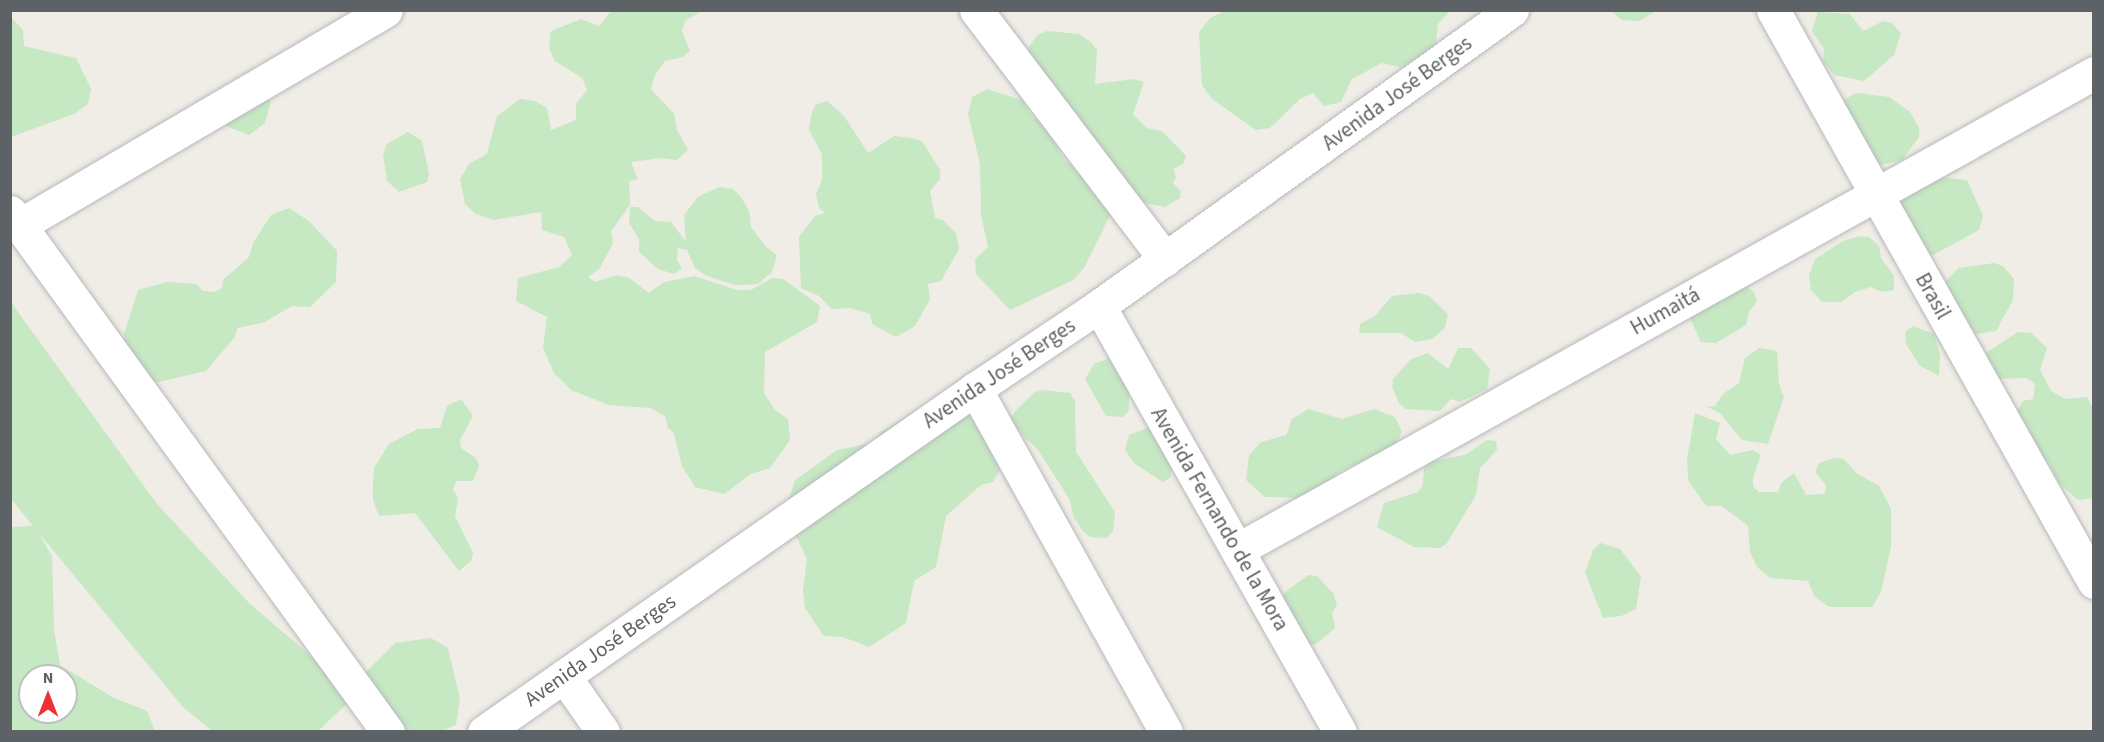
<!DOCTYPE html>
<meta charset="utf-8">
<style>
body{margin:0}
#map{position:relative;width:2104px;height:742px;overflow:hidden;background:#f0ede6;font-family:"Source Sans 3",sans-serif}
div>[style]{position:absolute}
[style*='--x']{left:calc(var(--x)*1px);top:calc(var(--y)*1px);width:calc(var(--w)*1px);rotate:calc(var(--a)*1deg)}
.green>*{inset:0;background:#c6e8c2}
.roads{filter:drop-shadow(0 0 2px #b6b9bd) drop-shadow(0 0 2px #b6b9bd)}
.street>*{height:33px;margin:-16.5px;padding:0 16.5px;transform-origin:16.5px;border-radius:16.5px;background:#fff}
.secondary>*{height:33px;margin:-16.5px;padding:0 16.5px;transform-origin:16.5px;border-radius:16.5px;background:#fff}
span{translate:-50% -50%;white-space:nowrap;text-align:center;line-height:1.15;-webkit-text-stroke:6px #fff;paint-order:stroke}
.street-label{font-size:21px;color:#5d6266}
.frame{position:absolute;inset:0;border:12px solid #5d6266;pointer-events:none}
.north{position:absolute;left:18px;top:664px;width:60px;height:60px;box-sizing:border-box;background:#fff;border:2px solid #bec0c2;border-radius:50%;rotate:0deg;font-size:16px;font-weight:700;line-height:24px;text-align:center;color:#5d6266}
.north::after{content:'';display:block;margin:auto;width:21px;height:27px;background:#ec3034;clip-path:polygon(50% 0,100% 100%,50% 72%,0 100%)}
</style>
<div id="map">
<div class="green">
<div style="clip-path:polygon(612px 10px,702px 11px,685px 21px,682px 31px,690px 51px,683px 57px,665px 61px,655px 75px,651px 89px,674px 114px,677px 130px,688px 150px,677px 160px,661px 158px,631px 162px,638px 179px,629px 181px,630px 205px,611px 231px,613px 243px,600px 268px,588px 277px,595px 282px,617px 275px,629px 278px,649px 293px,664px 282px,694px 276px,737px 290px,751px 290px,772px 278px,783px 279px,820px 306px,817px 322px,765px 352px,764px 393px,775px 410px,788px 419px,790px 440px,770px 468px,751px 474px,724px 494px,695px 487px,682px 466px,674px 433px,668px 428px,665px 416px,650px 408px,609px 405px,571px 390px,554px 373px,543px 348px,547px 317px,516px 301px,518px 278px,559px 267px,572px 255px,564px 237px,542px 230px,541px 212px,493px 220px,476px 214px,465px 204px,460px 179px,469px 164px,487px 154px,497px 116px,520px 99px,535px 101px,547px 108px,551px 130px,576px 120px,576px 104px,587px 90px,582px 78px,555px 61px,549px 48px,551px 31px,581px 19px,599px 26px)"></div>
<div style="clip-path:polygon(1225px 11px,1450px 11px,1438px 24px,1435px 50px,1400px 67px,1382px 63px,1352px 79px,1341px 102px,1324px 106px,1313px 93px,1300px 99px,1270px 128px,1256px 130px,1212px 99px,1202px 85px,1199px 32px,1210px 18px)"></div>
<div style="clip-path:polygon(1611px 11px,1656px 11px,1639px 21px,1622px 20px)"></div>
<div style="clip-path:polygon(1818px 12px,1850px 14px,1863px 31px,1883px 21px,1892px 23px,1901px 33px,1894px 55px,1864px 81px,1834px 75px,1823px 61px,1824px 49px,1812px 31px)"></div>
<div style="clip-path:polygon(11px 17px,23px 30px,24px 46px,76px 58px,91px 89px,88px 104px,74px 114px,11px 137px)"></div>
<div style="clip-path:polygon(1047px 31px,1079px 34px,1091px 42px,1097px 50px,1095px 84px,1134px 79px,1144px 82px,1133px 114px,1147px 128px,1162px 131px,1186px 156px,1184px 163px,1174px 169px,1176px 178px,1173px 183px,1181px 191px,1180px 198px,1165px 207px,1144px 203px,1138px 207px,1029px 54px,1029px 47px,1037px 35px)"></div>
<div style="clip-path:polygon(987px 89px,1022px 100px,1032px 116px,1046px 127px,1063px 158px,1114px 207px,1084px 268px,1073px 280px,1010px 310px,976px 274px,975px 259px,988px 247px,981px 215px,980px 164px,968px 114px,972px 97px)"></div>
<div style="clip-path:polygon(265px 93px,271px 102px,265px 123px,249px 135px,226px 126px,222px 119px)"></div>
<div style="clip-path:polygon(1856px 93px,1889px 97px,1910px 112px,1919px 128px,1919px 137px,1902px 160px,1875px 166px,1840px 102px)"></div>
<div style="clip-path:polygon(827px 101px,844px 116px,868px 153px,894px 136px,911px 138px,922px 141px,940px 170px,940px 179px,930px 191px,935px 218px,943px 220px,956px 233px,959px 249px,941px 281px,928px 284px,930px 299px,915px 326px,896px 337px,872px 324px,870px 314px,851px 308px,832px 309px,819px 296px,801px 288px,799px 237px,815px 216px,825px 213px,819px 208px,816px 194px,822px 180px,822px 154px,809px 130px,811px 116px,815px 105px)"></div>
<div style="clip-path:polygon(408px 132px,422px 141px,429px 174px,427px 182px,399px 192px,387px 181px,383px 155px,387px 144px)"></div>
<div style="clip-path:polygon(1928px 176px,1967px 180px,1983px 216px,1979px 230px,1933px 255px,1918px 253px,1893px 193px)"></div>
<div style="clip-path:polygon(719px 187px,733px 189px,741px 197px,749px 211px,751px 227px,766px 247px,777px 255px,772px 272px,758px 284px,735px 285px,707px 276px,695px 268px,687px 250px,678px 248px,677px 260px,682px 268px,674px 274px,658px 269px,639px 252px,639px 239px,629px 223px,630px 207px,638px 207px,655px 221px,671px 222px,686px 242px,684px 215px,698px 197px)"></div>
<div style="clip-path:polygon(289px 208px,309px 221px,337px 251px,336px 282px,310px 307px,292px 306px,265px 322px,238px 328px,234px 338px,206px 371px,159px 382px,143px 378px,125px 350px,124px 334px,138px 290px,167px 282px,196px 284px,203px 291px,215px 292px,222px 288px,223px 280px,249px 257px,253px 243px,271px 215px)"></div>
<div style="clip-path:polygon(1860px 236px,1869px 237px,1879px 246px,1881px 258px,1894px 276px,1894px 290px,1882px 292px,1871px 287px,1855px 292px,1841px 302px,1822px 302px,1811px 290px,1809px 275px,1815px 259px,1843px 241px)"></div>
<div style="clip-path:polygon(1994px 263px,2003px 266px,2014px 279px,2013px 300px,1996px 331px,1970px 335px,1940px 287px,1959px 268px)"></div>
<div style="clip-path:polygon(1741px 283px,1754px 292px,1757px 301px,1749px 312px,1746px 325px,1716px 343px,1701px 342px,1690px 318px,1695px 308px)"></div>
<div style="clip-path:polygon(1419px 293px,1429px 296px,1448px 314px,1445px 328px,1432px 339px,1415px 342px,1401px 333px,1359px 333px,1360px 324px,1375px 316px,1392px 296px)"></div>
<div style="clip-path:polygon(evenodd,10px 301px,157px 504px,249px 603px,355px 694px,358px 680px,395px 643px,431px 638px,448px 648px,460px 699px,456px 725px,442px 731px,367px 731px,353px 710px,355px 696px,318px 731px,212px 731px,183px 707px,38px 532px,52px 556px,54px 630px,60px 665px,114px 698px,147px 711px,155px 731px,11px 731px,11px 527px,33px 526px,11px 499px,10px 301px,30px 676px,66px 676px,66px 712px,30px 712px,30px 676px)"></div>
<div style="clip-path:polygon(1913px 326px,1934px 334px,1940px 355px,1939px 376px,1920px 366px,1906px 344px,1905px 332px)"></div>
<div style="clip-path:polygon(2018px 332px,2031px 333px,2047px 348px,2040px 370px,2051px 391px,2065px 399px,2087px 397px,2093px 409px,2093px 498px,2078px 500px,2059px 483px,2048px 461px,2029px 461px,2014px 416px,2023px 401px,2033px 399px,2035px 384px,2026px 378px,1993px 379px,1984px 354px)"></div>
<div style="clip-path:polygon(1458px 348px,1471px 348px,1490px 369px,1487px 389px,1460px 402px,1451px 399px,1440px 411px,1406px 409px,1399px 403px,1392px 387px,1393px 379px,1411px 359px,1428px 353px,1448px 369px)"></div>
<div style="clip-path:polygon(1759px 348px,1777px 351px,1779px 384px,1784px 397px,1768px 444px,1742px 440px,1721px 414px,1706px 406px,1714px 407px,1724px 393px,1739px 383px,1745px 358px)"></div>
<div style="clip-path:polygon(1110px 358px,1129px 383px,1129px 410px,1123px 417px,1106px 416px,1085px 379px,1094px 364px)"></div>
<div style="clip-path:polygon(1044px 390px,1070px 393px,1075px 401px,1076px 452px,1115px 512px,1113px 531px,1107px 538px,1090px 537px,1083px 531px,1073px 516px,1070px 500px,1038px 450px,1014px 427px,1011px 419px,1015px 411px,1035px 392px)"></div>
<div style="clip-path:polygon(461px 399px,473px 416px,460px 440px,461px 448px,476px 458px,479px 466px,473px 481px,456px 481px,453px 489px,458px 498px,455px 516px,473px 553px,471px 561px,459px 571px,415px 513px,379px 516px,373px 500px,373px 484px,374px 468px,389px 444px,418px 429px,440px 428px,447px 406px)"></div>
<div style="clip-path:polygon(930px 402px,958px 408px,977px 422px,1000px 470px,993px 482px,981px 485px,946px 516px,936px 567px,914px 581px,906px 623px,869px 647px,843px 637px,824px 636px,805px 608px,803px 591px,807px 559px,785px 512px,795px 480px,837px 450px,867px 444px,876px 455px,880px 433px)"></div>
<div style="clip-path:polygon(1308px 409px,1342px 419px,1374px 409px,1395px 417px,1402px 432px,1395px 446px,1340px 471px,1310px 498px,1265px 497px,1246px 480px,1249px 455px,1261px 442px,1286px 435px,1292px 419px)"></div>
<div style="clip-path:polygon(1695px 413px,1720px 423px,1716px 439px,1730px 455px,1753px 450px,1761px 455px,1753px 477px,1753px 486px,1759px 492px,1778px 492px,1781px 483px,1794px 473px,1806px 495px,1825px 494px,1826px 485px,1815px 472px,1819px 463px,1835px 458px,1844px 459px,1856px 473px,1879px 486px,1891px 509px,1891px 547px,1881px 592px,1872px 607px,1829px 607px,1815px 597px,1808px 581px,1770px 578px,1757px 567px,1750px 552px,1748px 526px,1722px 506px,1706px 506px,1688px 480px,1687px 459px)"></div>
<div style="clip-path:polygon(1147px 428px,1155px 428px,1173px 462px,1170px 478px,1163px 482px,1135px 464px,1125px 450px,1129px 435px)"></div>
<div style="clip-path:polygon(1487px 440px,1496px 441px,1497px 450px,1480px 468px,1476px 495px,1447px 543px,1440px 548px,1414px 547px,1377px 527px,1384px 503px,1418px 492px,1423px 484px,1424px 467px,1431px 461px,1465px 455px)"></div>
<div style="clip-path:polygon(1601px 543px,1620px 549px,1641px 577px,1636px 609px,1621px 616px,1603px 618px,1585px 573px,1593px 550px)"></div>
<div style="clip-path:polygon(1308px 575px,1317px 576px,1333px 593px,1337px 604px,1332px 613px,1335px 628px,1315px 645px,1300px 642px,1279px 609px,1284px 593px)"></div>
</div>
<div class="roads">
<div class="street">
<div style="--x:976;--y:10;--w:313;--a:52.8"></div>
<div style="--x:1773;--y:10;--w:656;--a:60.7"></div>
<div style="--x:10;--y:212;--w:643;--a:53.99"></div>
<div style="--x:20;--y:225;--w:424;--a:-30.4"></div>
<div style="--x:1237;--y:550;--w:981;--a:-29.1"></div>
<div style="--x:564;--y:676;--w:68;--a:55.1"></div>
<div style="--x:484;--y:732;--w:599;--a:-34.94"></div>
</div>
<div class="secondary">
<div style="--x:1099;--y:306;--w:489;--a:60.5"></div>
<div style="--x:1166;--y:732;--w:393;--a:-119.1"></div>
<div style="--x:975;--y:389;--w:149;--a:-33.8"></div>
<div style="--x:1099;--y:306;--w:508;--a:-35.63"></div>
</div>
</div>
<div class="street-label">
<span style="left:1397px;top:93px;rotate:-36deg">Avenida José Berges</span>
<span style="left:1933px;top:296px;rotate:61deg">Brasil</span>
<span style="left:1665px;top:311px;rotate:-29deg">Humaitá</span>
<span style="left:999px;top:373px;rotate:-34deg">Avenida José Berges</span>
<span style="left:1220px;top:519px;rotate:60deg">Avenida Fernando de la Mora</span>
<span style="left:600px;top:650px;rotate:-35deg">Avenida José Berges</span>
</div>
<div class="frame"></div>
<div class="north">N</div>
</div>
